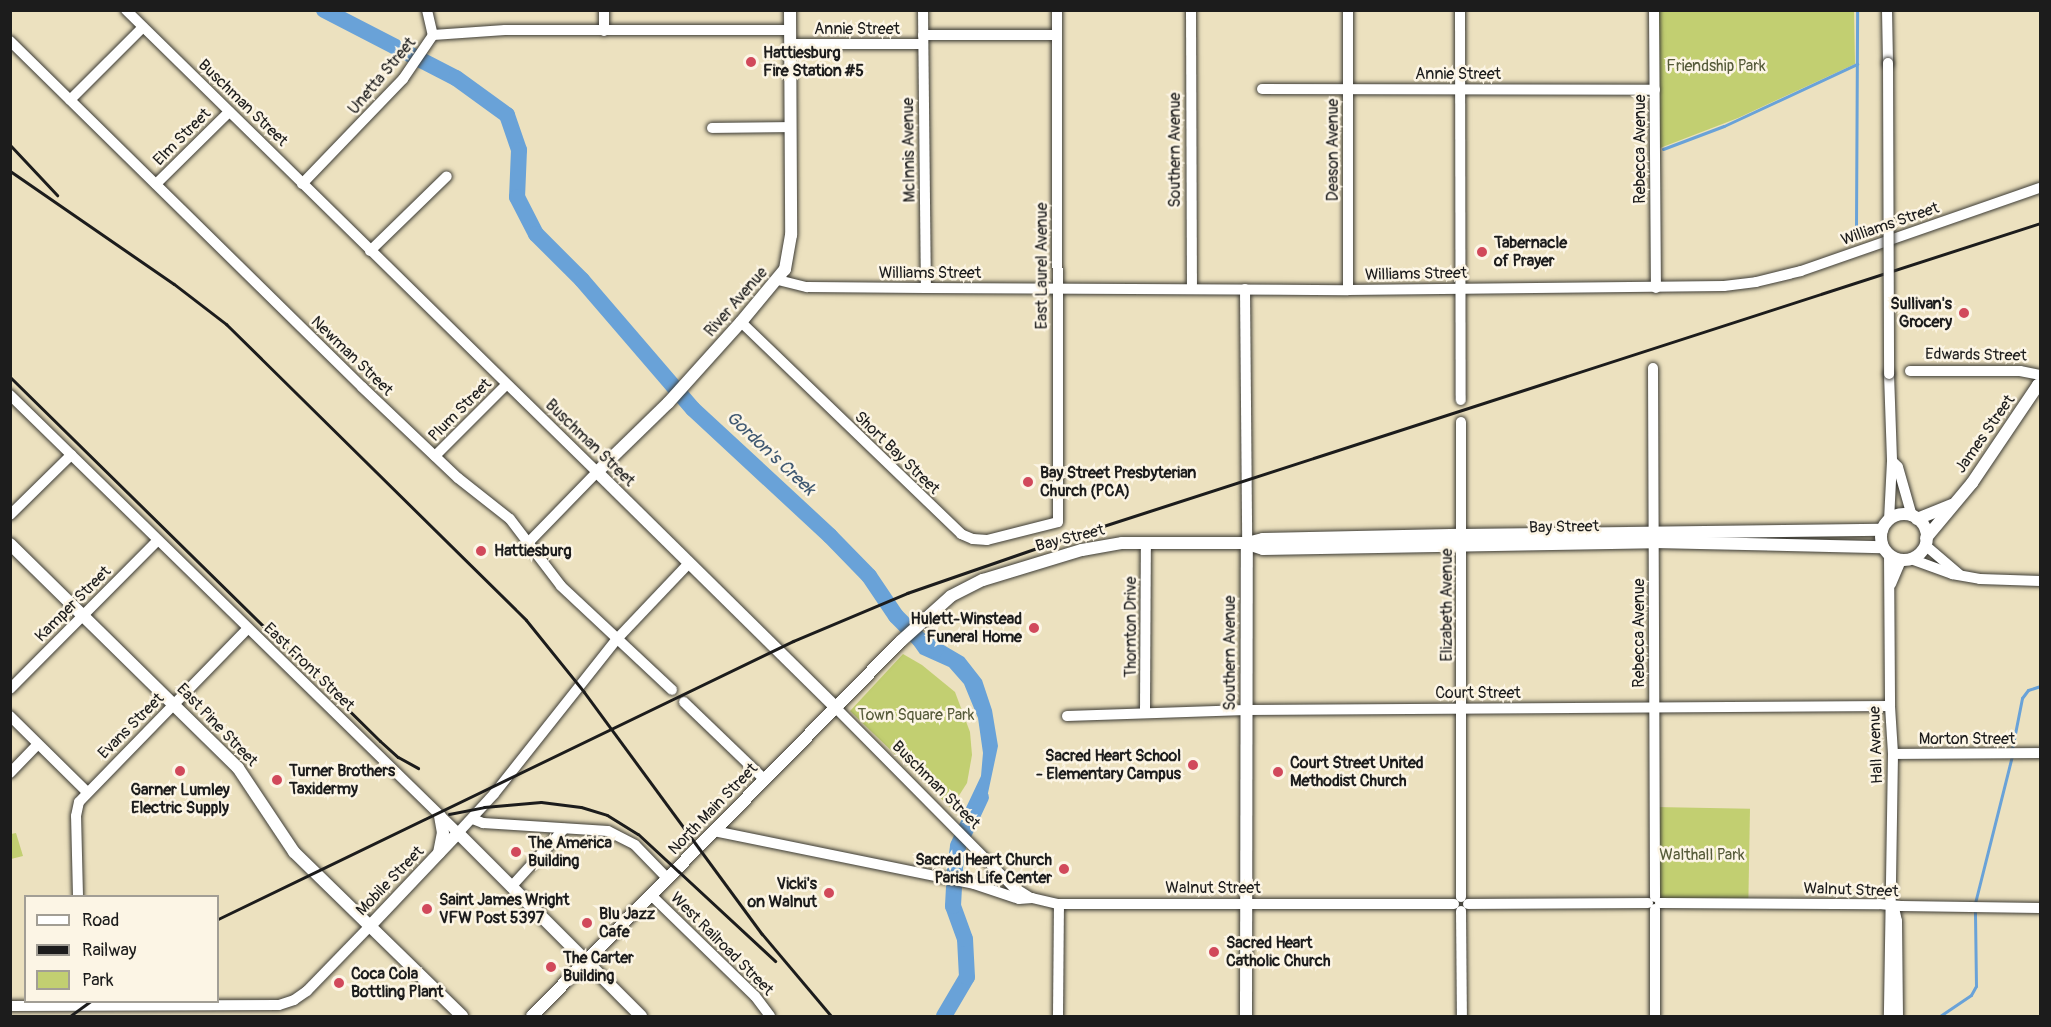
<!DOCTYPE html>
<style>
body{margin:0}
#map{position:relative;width:2051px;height:1027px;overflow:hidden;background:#ece1bf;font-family:Pangolin,sans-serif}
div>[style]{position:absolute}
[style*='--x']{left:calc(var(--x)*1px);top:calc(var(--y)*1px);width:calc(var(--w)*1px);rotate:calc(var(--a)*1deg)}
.green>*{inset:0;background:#c2cf71;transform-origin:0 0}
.water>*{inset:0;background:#69a2d8}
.stream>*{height:3px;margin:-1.5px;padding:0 1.5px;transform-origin:1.5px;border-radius:1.5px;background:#69a2d8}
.river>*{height:16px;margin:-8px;padding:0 8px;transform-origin:8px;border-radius:8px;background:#69a2d8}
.roads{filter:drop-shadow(0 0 2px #3b3a34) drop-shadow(0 0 2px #3b3a34)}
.minor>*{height:10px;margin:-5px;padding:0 5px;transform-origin:5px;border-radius:5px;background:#fff}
.major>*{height:12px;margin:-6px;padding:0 6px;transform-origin:6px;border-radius:6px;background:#fff}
.major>.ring{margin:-6px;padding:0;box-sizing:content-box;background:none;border:12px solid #fff;border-radius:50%}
.rail>*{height:3px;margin:-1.5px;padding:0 1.5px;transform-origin:1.5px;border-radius:1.5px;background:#1c1c1c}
.bridges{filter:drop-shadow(0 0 2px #3b3a34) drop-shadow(0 0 2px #3b3a34)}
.minor-bridge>*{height:10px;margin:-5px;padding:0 5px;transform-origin:5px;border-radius:5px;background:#fff}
.dots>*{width:16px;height:16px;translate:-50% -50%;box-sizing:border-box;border:3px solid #fcf5e5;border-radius:50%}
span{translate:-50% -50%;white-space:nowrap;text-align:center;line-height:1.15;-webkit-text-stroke:5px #fcf5e5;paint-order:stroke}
.street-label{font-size:16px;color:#1c1c1c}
.poi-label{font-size:16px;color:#1c1c1c;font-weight:700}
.left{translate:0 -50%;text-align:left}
.right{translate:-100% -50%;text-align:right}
.park-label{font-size:16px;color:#565b3a}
.water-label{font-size:18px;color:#3f5871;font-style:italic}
.frame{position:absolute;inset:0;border:12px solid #1c1c1c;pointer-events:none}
.legend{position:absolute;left:24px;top:895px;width:195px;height:108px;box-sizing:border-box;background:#fcf5e5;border:2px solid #a29e95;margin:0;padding:8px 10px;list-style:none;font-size:18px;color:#1c1c1c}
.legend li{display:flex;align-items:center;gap:12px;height:30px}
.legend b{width:30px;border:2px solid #a29e95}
</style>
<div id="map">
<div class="green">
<div style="clip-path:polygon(1659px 11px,1854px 11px,1855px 64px,1738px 118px,1660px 148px)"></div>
<div style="clip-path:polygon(903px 654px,922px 665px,955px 692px,970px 732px,972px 755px,967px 783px,951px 808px,850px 711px)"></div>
<div style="left:1655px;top:807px;width:95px;height:96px;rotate:1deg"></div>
<div style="clip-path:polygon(16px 833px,23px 856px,11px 859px,11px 834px)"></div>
</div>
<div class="water">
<div style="clip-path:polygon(923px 633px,964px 657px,982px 680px,992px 710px,998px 746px,988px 793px,976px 821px,964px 812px,981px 776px,983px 753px,978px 718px,964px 684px,949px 667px,920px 654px,913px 644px)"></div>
</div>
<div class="stream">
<div style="--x:1663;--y:149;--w:65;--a:-20.7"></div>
<div style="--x:1724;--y:126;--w:147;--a:-25"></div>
<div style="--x:1856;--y:225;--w:215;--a:-89.7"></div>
<div style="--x:2012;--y:749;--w:52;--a:-78.9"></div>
<div style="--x:2022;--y:698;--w:10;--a:-53"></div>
<div style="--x:2028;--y:690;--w:13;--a:-18"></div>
<div style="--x:1975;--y:903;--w:152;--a:-75.9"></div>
<div style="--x:1940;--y:1016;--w:37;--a:-34"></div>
<div style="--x:1971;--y:995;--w:10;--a:-61"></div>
<div style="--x:1976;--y:986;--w:76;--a:-90.8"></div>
</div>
<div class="river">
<div style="--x:324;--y:10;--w:148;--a:27.3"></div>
<div style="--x:456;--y:78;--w:63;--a:36"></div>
<div style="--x:507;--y:115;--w:37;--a:71"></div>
<div style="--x:519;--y:150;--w:47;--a:92.4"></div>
<div style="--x:517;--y:197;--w:42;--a:62.8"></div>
<div style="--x:536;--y:234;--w:65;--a:45"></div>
<div style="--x:582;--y:280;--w:170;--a:49.3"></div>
<div style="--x:693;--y:409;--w:187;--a:42.8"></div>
<div style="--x:830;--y:536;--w:56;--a:45.7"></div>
<div style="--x:869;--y:576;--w:48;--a:56"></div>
<div style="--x:896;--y:616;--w:44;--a:45"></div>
<div style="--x:927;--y:647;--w:9;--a:18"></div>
<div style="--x:944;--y:1016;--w:45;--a:-59.5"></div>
<div style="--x:967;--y:977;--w:38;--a:-93"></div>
<div style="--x:965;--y:939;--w:35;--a:-110"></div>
<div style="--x:953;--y:906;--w:38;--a:-87"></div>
<div style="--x:955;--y:868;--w:22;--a:-82"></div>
<div style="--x:958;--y:846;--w:54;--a:-64.9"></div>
</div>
<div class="roads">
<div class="minor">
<div style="--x:126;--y:10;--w:660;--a:44.45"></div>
<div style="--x:597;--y:472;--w:98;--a:134.2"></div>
<div style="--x:427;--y:10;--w:26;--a:77"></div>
<div style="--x:604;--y:10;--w:21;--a:90"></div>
<div style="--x:923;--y:10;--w:278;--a:89.4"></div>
<div style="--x:1191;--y:10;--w:279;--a:89.8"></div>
<div style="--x:1348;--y:10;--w:280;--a:90"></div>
<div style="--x:1460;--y:10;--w:390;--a:89.9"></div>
<div style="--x:1654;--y:10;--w:278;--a:89.6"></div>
<div style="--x:1887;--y:10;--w:53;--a:88.9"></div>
<div style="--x:923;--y:35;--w:134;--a:0"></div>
<div style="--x:10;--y:41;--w:494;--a:44.5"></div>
<div style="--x:362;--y:387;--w:132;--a:43.5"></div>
<div style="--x:458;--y:478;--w:66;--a:38.3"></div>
<div style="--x:510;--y:519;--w:84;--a:52.7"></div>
<div style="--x:561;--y:586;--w:152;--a:43.1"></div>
<div style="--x:790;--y:44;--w:133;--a:0"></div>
<div style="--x:1262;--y:89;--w:393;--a:0.1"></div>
<div style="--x:70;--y:100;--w:103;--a:-45"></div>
<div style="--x:712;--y:128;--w:79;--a:-0.7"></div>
<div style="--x:156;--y:184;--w:103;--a:-44.6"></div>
<div style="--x:302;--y:184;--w:146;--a:-46.1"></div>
<div style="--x:403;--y:79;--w:53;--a:-55.7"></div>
<div style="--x:433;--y:35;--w:72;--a:-4"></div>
<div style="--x:505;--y:30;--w:285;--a:0"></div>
<div style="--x:370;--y:251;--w:107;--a:-44.2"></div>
<div style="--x:778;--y:280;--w:30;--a:14"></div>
<div style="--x:807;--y:287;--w:119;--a:0.5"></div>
<div style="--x:926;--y:288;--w:422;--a:0.3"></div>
<div style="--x:1348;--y:290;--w:376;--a:-0.6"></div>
<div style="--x:1724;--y:286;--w:32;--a:-7"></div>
<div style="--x:1756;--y:282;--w:46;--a:-13.7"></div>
<div style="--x:1801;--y:271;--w:253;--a:-19.2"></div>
<div style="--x:1245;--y:289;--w:254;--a:89.5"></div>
<div style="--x:741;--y:322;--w:306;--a:43.9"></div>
<div style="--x:961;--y:534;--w:13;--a:23"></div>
<div style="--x:973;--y:539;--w:14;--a:4"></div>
<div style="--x:987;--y:540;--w:73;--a:-14.2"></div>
<div style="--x:1058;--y:522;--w:512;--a:-90.11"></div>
<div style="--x:1653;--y:368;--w:529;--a:89.78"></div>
<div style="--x:1910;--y:371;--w:110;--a:0"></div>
<div style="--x:2020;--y:371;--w:20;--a:11"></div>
<div style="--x:1889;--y:374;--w:87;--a:88"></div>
<div style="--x:1892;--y:461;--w:59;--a:92.9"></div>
<div style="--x:10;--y:395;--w:627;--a:44.35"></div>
<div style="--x:458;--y:833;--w:53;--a:-47.3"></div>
<div style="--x:494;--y:794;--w:196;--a:-51.6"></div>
<div style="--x:616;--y:640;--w:105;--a:-46.5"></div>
<div style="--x:435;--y:456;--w:100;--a:-45"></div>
<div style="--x:1892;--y:461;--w:8;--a:45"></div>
<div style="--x:1898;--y:467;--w:51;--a:74.1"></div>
<div style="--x:10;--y:515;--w:86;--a:-44.5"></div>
<div style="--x:1925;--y:545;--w:45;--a:40.5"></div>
<div style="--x:1889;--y:554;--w:152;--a:89.6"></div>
<div style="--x:1890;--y:706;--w:48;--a:86.4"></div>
<div style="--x:1893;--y:754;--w:262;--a:90.9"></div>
<div style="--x:1911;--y:559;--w:44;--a:20.1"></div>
<div style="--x:1952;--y:574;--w:28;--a:10"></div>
<div style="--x:1980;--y:579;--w:60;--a:1.9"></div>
<div style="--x:1891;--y:584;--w:26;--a:-67"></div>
<div style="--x:10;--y:689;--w:209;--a:-45.2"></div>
<div style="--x:684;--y:702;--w:112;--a:43.9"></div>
<div style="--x:835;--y:707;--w:253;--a:45.3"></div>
<div style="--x:1013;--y:887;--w:19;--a:32"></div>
<div style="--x:1145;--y:712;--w:169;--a:-89.7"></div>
<div style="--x:10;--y:716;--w:108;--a:44.6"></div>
<div style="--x:1067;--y:716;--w:179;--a:-1.9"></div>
<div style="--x:1246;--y:710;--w:644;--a:-0.36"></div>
<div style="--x:1893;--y:754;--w:147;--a:-0.4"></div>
<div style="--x:10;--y:773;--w:40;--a:-46"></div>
<div style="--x:473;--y:819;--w:11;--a:22"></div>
<div style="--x:483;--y:823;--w:125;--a:3.7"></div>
<div style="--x:608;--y:831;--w:30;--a:27"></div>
<div style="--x:635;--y:845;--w:46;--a:45.9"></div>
<div style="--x:714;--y:831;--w:265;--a:11.5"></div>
<div style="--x:974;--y:884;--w:47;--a:18.4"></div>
<div style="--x:1019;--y:899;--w:13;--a:-4"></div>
<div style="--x:1032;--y:898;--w:28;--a:13"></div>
<div style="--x:1059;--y:904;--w:395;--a:0"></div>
<div style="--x:511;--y:887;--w:79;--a:-47.6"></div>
<div style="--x:651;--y:895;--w:145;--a:44.2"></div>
<div style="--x:755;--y:996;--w:25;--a:53"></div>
<div style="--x:78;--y:896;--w:80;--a:-91.4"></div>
<div style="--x:76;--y:816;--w:14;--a:-78"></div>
<div style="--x:79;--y:802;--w:241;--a:-45.8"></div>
<div style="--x:1461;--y:897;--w:475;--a:-90"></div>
<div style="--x:1660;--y:903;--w:219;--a:0.3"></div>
<div style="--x:1879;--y:904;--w:22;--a:5"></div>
<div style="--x:1901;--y:906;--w:139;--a:0.8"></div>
<div style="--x:1468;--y:904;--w:180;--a:-0.3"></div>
<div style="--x:1894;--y:908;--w:13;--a:77"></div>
<div style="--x:1897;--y:921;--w:95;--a:89.4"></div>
<div style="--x:1655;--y:909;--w:107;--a:90"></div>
<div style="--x:1461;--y:911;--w:105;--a:89.5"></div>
<div style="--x:10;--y:1006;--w:269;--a:-0.2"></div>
<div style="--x:279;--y:1005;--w:16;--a:-18"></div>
<div style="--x:294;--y:1000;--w:16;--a:-35"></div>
<div style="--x:307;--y:991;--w:89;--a:-45.9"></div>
<div style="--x:1058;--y:1016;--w:112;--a:-89.5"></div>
</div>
<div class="major">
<div style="--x:790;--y:10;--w:225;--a:89.7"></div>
<div style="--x:791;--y:235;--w:35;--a:100"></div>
<div style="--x:785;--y:269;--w:69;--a:129.7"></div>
<div style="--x:741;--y:322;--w:109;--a:132"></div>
<div style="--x:668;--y:403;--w:99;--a:135.8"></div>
<div style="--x:597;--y:472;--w:334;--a:44.6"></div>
<div class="ring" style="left:1881px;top:514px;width:34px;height:34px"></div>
<div style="--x:1917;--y:519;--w:38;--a:-22"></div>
<div style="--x:1926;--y:538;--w:72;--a:-50.1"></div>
<div style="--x:1972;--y:483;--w:118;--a:-56"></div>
<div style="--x:2038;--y:385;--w:2;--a:0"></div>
<div style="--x:10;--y:544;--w:320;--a:44.5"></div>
<div style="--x:238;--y:768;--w:101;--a:56.3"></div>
<div style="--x:294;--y:852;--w:235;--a:44.3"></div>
<div style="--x:1248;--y:544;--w:16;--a:18"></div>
<div style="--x:1263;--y:549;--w:391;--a:-1"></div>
<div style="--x:1654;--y:542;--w:229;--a:1.3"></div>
<div style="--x:439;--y:853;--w:20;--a:-79"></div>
<div style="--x:443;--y:833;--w:17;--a:-100"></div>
<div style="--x:369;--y:927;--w:129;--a:-46.6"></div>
<div style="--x:458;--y:833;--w:259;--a:45"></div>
<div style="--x:532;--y:1016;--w:526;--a:-45.46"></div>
<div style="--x:901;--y:641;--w:67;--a:-42"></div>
<div style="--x:951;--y:596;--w:36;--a:-27"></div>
<div style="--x:983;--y:580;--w:103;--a:-16.9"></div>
<div style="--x:1082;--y:550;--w:41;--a:-9.9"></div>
<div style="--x:1122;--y:543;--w:125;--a:0"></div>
<div style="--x:1247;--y:543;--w:16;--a:-14"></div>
<div style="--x:1263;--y:539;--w:199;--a:-1.2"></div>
<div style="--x:1462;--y:535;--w:420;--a:-0.7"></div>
<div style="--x:1246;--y:1016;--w:473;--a:-89.9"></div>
</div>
</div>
<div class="rail">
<div style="--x:10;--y:145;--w:69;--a:46.8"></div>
<div style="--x:10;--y:171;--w:199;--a:34.6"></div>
<div style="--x:174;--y:284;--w:66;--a:37.6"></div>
<div style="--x:226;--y:324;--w:421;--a:44.6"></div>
<div style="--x:526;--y:620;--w:92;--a:51.1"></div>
<div style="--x:584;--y:692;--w:300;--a:53.7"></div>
<div style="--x:762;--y:934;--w:107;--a:49.9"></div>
<div style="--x:10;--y:377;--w:519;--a:44.53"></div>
<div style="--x:380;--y:741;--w:24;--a:42"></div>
<div style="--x:398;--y:757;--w:23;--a:29"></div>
<div style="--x:449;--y:814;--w:36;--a:-11"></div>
<div style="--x:484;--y:807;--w:57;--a:-5"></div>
<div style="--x:541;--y:802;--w:40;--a:7.1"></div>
<div style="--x:581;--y:807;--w:27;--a:17"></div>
<div style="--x:607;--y:815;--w:36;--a:32"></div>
<div style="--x:638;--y:834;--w:187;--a:42.8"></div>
<div style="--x:218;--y:919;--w:639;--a:-25.8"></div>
<div style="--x:793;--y:641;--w:124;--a:-22.8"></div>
<div style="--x:907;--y:593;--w:162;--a:-19.1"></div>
<div style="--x:1060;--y:540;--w:1030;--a:-17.92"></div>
<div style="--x:70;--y:1016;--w:24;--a:-36"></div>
</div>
<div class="bridges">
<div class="minor-bridge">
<div style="--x:1888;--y:63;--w:311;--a:89.8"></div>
</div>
</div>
<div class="dots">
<div style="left:751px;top:62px;background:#d1495b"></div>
<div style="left:1482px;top:252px;background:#d1495b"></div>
<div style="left:1964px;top:313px;background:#d1495b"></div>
<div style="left:1028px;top:482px;background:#d1495b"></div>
<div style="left:481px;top:551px;background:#d1495b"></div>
<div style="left:1034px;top:628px;background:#d1495b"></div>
<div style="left:1193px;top:765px;background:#d1495b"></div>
<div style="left:180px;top:771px;background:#d1495b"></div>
<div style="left:1278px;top:772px;background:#d1495b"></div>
<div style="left:277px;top:780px;background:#d1495b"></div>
<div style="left:516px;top:852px;background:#d1495b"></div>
<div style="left:1064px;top:869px;background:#d1495b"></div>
<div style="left:829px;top:893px;background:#d1495b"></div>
<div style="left:427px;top:909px;background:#d1495b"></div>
<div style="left:587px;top:923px;background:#d1495b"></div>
<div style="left:1214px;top:952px;background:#d1495b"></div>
<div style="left:551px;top:967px;background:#d1495b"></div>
<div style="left:339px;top:983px;background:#d1495b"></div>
</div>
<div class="street-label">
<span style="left:857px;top:29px">Annie Street</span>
<span style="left:1458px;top:74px">Annie Street</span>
<span style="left:382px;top:76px;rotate:-50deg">Unetta Street</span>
<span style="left:243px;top:103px;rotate:44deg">Buschman Street</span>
<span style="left:182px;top:137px;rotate:-45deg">Elm Street</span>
<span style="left:1640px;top:149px;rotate:-90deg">Rebecca Avenue</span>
<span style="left:909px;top:150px;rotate:-91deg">McInnis Avenue</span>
<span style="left:1175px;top:150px;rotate:-90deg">Southern Avenue</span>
<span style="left:1333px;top:150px;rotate:-90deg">Deason Avenue</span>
<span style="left:1890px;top:224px;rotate:-19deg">Williams Street</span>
<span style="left:1042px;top:266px;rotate:-90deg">East Laurel Avenue</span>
<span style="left:930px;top:273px">Williams Street</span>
<span style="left:1416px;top:274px;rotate:-1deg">Williams Street</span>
<span style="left:736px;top:302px;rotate:-49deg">River Avenue</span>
<span style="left:1976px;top:355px;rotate:1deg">Edwards Street</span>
<span style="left:352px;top:356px;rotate:44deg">Newman Street</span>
<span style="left:460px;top:410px;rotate:-45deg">Plum Street</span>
<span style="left:1985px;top:434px;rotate:-55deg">James Street</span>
<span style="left:590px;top:443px;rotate:44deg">Buschman Street</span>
<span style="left:897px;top:453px;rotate:44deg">Short Bay Street</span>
<span style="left:1564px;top:527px;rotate:-1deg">Bay Street</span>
<span style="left:1070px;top:538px;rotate:-14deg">Bay Street</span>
<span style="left:73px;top:604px;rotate:-45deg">Kamper Street</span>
<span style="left:1447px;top:605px;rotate:-90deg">Elizabeth Avenue</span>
<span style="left:1131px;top:627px;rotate:-90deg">Thornton Drive</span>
<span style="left:1639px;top:633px;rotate:-90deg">Rebecca Avenue</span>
<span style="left:1230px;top:653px;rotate:-90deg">Southern Avenue</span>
<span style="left:309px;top:667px;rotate:44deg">East Front Street</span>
<span style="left:1478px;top:693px">Court Street</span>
<span style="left:217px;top:725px;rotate:46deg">East Pine Street</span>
<span style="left:131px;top:726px;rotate:-45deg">Evans Street</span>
<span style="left:1967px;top:739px">Morton Street</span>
<span style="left:1876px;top:745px;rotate:-92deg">Hall Avenue</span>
<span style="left:936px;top:785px;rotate:45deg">Buschman Street</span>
<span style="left:713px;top:809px;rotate:-46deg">North Main Street</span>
<span style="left:390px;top:881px;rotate:-46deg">Mobile Street</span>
<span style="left:1213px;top:888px">Walnut Street</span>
<span style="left:1851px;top:890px;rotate:2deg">Walnut Street</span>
<span style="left:722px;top:944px;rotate:45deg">West Railroad Street</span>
</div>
<div class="poi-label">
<span class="left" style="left:763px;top:62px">Hattiesburg<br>Fire Station #5</span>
<span class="left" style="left:1494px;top:252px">Tabernacle<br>of Prayer</span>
<span class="right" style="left:1952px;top:313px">Sullivan's<br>Grocery</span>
<span class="left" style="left:1040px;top:482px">Bay Street Presbyterian<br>Church (PCA)</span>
<span class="left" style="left:494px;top:551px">Hattiesburg</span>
<span class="right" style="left:1022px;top:628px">Hulett-Winstead<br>Funeral Home</span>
<span class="right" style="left:1181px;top:765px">Sacred Heart School<br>- Elementary Campus</span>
<span class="left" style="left:1290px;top:772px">Court Street United<br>Methodist Church</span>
<span class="left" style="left:289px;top:780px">Turner Brothers<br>Taxidermy</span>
<span style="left:180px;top:799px">Garner Lumley<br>Electric Supply</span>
<span class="left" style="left:528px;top:852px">The America<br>Building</span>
<span class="right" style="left:1052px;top:869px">Sacred Heart Church<br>Parish Life Center</span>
<span class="right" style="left:817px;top:893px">Vicki's<br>on Walnut</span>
<span class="left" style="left:439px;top:909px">Saint James Wright<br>VFW Post 5397</span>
<span class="left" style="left:599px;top:923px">Blu Jazz<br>Cafe</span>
<span class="left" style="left:1226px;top:952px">Sacred Heart<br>Catholic Church</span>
<span class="left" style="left:563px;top:967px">The Carter<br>Building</span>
<span class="left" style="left:351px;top:983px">Coca Cola<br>Bottling Plant</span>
</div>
<div class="park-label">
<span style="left:1716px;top:66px">Friendship Park</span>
<span style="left:916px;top:715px">Town Square Park</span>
<span style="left:1702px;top:855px">Walthall Park</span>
</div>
<div class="water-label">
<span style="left:770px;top:454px;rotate:43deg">Gordon's Creek</span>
</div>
<div class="frame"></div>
<ul class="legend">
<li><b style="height:8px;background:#fff"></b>Road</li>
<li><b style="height:8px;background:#1c1c1c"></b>Railway</li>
<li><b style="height:16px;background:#c2cf71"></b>Park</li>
</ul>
</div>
